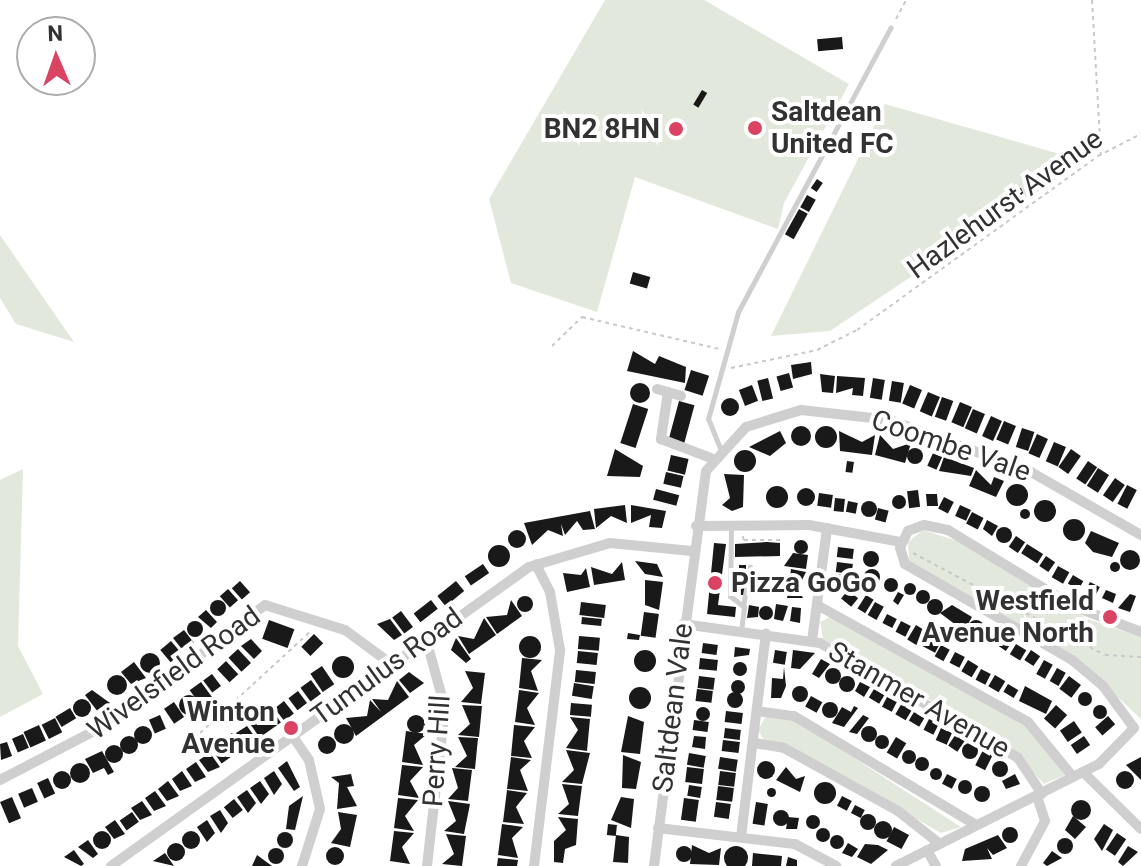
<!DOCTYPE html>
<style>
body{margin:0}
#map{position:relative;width:1141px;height:866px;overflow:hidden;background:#fff;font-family:Roboto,sans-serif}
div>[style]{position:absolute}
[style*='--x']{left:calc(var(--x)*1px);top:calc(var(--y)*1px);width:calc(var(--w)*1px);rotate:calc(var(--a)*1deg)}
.green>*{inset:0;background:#e3e8dc}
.building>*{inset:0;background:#191919;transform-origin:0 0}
.round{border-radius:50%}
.path>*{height:2px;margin-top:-1px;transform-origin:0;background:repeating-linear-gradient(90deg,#c9c9c9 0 4px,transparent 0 8px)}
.service>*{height:5px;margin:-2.5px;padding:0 2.5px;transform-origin:2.5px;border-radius:2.5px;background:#cfcfcf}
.minor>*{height:10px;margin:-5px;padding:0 5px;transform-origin:5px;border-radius:5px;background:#cfcfcf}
.dots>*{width:22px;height:22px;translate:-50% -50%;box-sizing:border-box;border:4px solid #fff;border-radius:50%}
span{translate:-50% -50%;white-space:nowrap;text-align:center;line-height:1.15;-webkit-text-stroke:8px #fff;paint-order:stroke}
.poi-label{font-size:28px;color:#323232;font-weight:700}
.left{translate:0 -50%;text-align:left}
.right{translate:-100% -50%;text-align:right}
.street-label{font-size:28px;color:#323232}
.north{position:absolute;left:16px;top:16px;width:80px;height:80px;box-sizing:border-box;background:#fff;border:2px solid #adadad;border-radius:50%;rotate:358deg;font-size:22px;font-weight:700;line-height:32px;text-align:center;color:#323232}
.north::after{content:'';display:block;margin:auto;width:28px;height:36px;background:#da4362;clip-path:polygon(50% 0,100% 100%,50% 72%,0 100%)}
</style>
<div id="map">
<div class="green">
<div style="clip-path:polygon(605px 0,704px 0,849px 84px,784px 203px,778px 229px,635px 177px,597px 312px,511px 283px,489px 199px)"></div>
<div style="clip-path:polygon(885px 104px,1084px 161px,830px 331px,771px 336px)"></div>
<div style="clip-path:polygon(0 235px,74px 342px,16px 324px,0 298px)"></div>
<div style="clip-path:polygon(23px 469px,18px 646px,43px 694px,0 717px,0 480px)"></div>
<div style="clip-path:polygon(923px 530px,964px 543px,1088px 619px,1141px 637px,1141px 719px,1075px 657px,909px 561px,908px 542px)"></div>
<div style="clip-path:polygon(832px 616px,1032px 729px,1065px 775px,1044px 784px,1007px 744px,823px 639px,820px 622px)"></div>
<div style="clip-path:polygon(766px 716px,792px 718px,961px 827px,941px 833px,787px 745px,764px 740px,758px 730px)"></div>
</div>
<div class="building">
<div style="left:842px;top:37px;width:12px;height:25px;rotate:85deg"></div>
<div style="left:702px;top:90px;width:6px;height:17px;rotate:31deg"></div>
<div style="left:817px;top:179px;width:7px;height:11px;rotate:34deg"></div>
<div style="left:1021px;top:188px;width:8px;height:9px;rotate:67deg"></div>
<div style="left:807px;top:195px;width:10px;height:14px;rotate:29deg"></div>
<div style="left:799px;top:209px;width:10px;height:29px;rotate:29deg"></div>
<div style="left:633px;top:272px;width:18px;height:12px;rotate:16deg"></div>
<div style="clip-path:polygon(633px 351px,655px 364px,659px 356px,686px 367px,685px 383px,627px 371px)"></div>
<div style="clip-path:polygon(811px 362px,812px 374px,793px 379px,791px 365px)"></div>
<div style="left:691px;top:370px;width:19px;height:21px;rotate:18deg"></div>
<div style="left:789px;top:373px;width:15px;height:13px;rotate:74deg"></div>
<div style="clip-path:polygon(820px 374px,835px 376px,833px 393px,822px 392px)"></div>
<div style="clip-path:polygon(837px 376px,865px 378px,863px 396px,852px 395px,853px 388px,836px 393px)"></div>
<div style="left:768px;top:378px;width:21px;height:11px;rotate:76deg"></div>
<div style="left:873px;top:378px;width:12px;height:20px;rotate:9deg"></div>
<div style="left:892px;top:381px;width:12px;height:20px;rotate:9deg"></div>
<div class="round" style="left:630px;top:383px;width:20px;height:20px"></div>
<div style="left:752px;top:385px;width:17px;height:14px;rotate:69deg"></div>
<div style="left:910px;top:385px;width:13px;height:20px;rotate:23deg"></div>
<div style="left:928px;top:392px;width:13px;height:21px;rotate:23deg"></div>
<div style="left:942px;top:397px;width:12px;height:21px;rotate:20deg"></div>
<div class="round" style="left:721px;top:398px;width:18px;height:18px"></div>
<div style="left:679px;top:401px;width:16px;height:41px;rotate:15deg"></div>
<div style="left:960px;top:402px;width:13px;height:22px;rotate:23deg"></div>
<div style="left:633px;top:404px;width:16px;height:41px;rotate:18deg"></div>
<div style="left:973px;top:409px;width:13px;height:21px;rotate:23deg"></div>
<div style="left:991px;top:416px;width:12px;height:22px;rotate:24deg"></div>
<div style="left:1004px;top:421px;width:13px;height:20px;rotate:23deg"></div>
<div class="round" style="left:791px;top:426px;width:20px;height:20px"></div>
<div class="round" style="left:815px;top:426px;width:22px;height:22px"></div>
<div style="left:1022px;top:428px;width:13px;height:20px;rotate:18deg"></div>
<div style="clip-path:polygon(780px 431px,786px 443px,770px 456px,749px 447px)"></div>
<div style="clip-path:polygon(839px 431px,862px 442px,875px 435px,872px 455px,840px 451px)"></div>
<div style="left:1037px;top:434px;width:12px;height:21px;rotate:24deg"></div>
<div style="clip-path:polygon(880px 435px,893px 449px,911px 443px,905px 463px,875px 455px)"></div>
<div style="left:1054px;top:442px;width:13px;height:21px;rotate:23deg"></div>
<div class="round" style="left:907px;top:448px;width:16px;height:16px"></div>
<div style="clip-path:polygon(615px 449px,643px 466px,640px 477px,607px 476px)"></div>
<div style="left:1071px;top:449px;width:12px;height:22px;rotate:35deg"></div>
<div class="round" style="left:734px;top:450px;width:22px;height:22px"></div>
<div style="left:933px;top:453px;width:10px;height:14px;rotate:24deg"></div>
<div style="left:671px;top:455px;width:18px;height:16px;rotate:13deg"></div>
<div style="clip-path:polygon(944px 457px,974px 468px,971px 476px,939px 471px)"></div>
<div style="left:847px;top:461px;width:7px;height:11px;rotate:8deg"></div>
<div style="left:1088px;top:461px;width:11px;height:21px;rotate:34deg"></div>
<div style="left:1098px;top:468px;width:13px;height:21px;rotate:32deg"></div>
<div style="clip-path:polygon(976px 470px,991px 485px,994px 477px,1004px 481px,996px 497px,969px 486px)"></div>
<div style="left:666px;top:472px;width:18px;height:12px;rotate:13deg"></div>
<div style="clip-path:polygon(724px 474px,744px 475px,743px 507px,732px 511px,722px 505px,730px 498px)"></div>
<div style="left:1115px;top:478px;width:12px;height:21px;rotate:35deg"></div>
<div class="round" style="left:1006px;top:484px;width:22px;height:22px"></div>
<div style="left:1127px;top:485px;width:11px;height:21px;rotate:27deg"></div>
<div class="round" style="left:766px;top:486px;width:22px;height:22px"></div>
<div class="round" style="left:797px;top:488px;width:18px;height:18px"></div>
<div style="left:656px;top:489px;width:24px;height:11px;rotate:15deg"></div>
<div style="left:918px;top:490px;width:17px;height:11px;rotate:83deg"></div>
<div style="left:819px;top:493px;width:14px;height:13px;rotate:8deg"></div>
<div style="clip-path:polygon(926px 494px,937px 494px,938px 506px,927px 506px)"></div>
<div class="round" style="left:892px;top:495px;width:14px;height:14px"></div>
<div style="left:944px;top:497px;width:11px;height:13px;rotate:27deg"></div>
<div style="left:835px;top:498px;width:10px;height:13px;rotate:6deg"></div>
<div class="round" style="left:1034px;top:500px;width:22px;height:22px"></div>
<div style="left:848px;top:501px;width:10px;height:11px;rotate:11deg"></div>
<div class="round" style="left:861px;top:501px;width:16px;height:16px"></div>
<div style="clip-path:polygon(625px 505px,627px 523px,611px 516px,596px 528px,594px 509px)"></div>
<div style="clip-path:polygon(631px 505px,666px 511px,662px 528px,649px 527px,651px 515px,631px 523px)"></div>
<div style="left:960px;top:505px;width:12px;height:12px;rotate:24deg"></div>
<div style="left:878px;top:508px;width:11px;height:12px;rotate:15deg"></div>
<div class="round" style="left:1020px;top:509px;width:10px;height:10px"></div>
<div style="clip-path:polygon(590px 511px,595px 529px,583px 530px,577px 521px,565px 535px,561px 524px,563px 536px,548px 530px,532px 545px,524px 523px)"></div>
<div style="left:972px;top:512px;width:13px;height:13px;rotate:27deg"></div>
<div class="round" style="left:1063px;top:519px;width:22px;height:22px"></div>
<div style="clip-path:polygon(987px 520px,998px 526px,992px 536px,983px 529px)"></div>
<div class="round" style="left:996px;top:527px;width:16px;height:16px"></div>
<div class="round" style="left:508px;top:530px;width:18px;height:18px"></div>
<div style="clip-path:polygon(1091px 531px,1119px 543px,1112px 557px,1093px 552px,1085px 543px)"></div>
<div style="left:1016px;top:536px;width:11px;height:13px;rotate:34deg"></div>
<div class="round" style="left:794px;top:540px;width:14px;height:14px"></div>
<div style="clip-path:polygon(767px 542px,780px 543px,780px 556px,735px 557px,735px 544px)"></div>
<div style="clip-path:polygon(714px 543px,726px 544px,718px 605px,736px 607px,735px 617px,707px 614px)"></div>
<div style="left:1027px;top:544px;width:19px;height:11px;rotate:32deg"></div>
<div class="round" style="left:488px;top:545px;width:22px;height:22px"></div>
<div style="left:838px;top:547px;width:16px;height:10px;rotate:7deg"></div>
<div class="round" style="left:1120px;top:550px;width:20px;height:20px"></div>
<div class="round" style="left:863px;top:551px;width:16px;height:16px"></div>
<div style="clip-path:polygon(793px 553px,808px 555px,806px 569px,784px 566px)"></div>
<div style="left:1046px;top:556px;width:11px;height:12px;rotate:34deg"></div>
<div style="clip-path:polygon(635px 561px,657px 564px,663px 577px,645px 574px)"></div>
<div style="clip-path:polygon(622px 562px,625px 580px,594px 585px,591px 567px,612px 574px)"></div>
<div style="left:837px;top:562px;width:16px;height:10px;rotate:7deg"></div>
<div class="round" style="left:1110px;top:562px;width:10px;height:10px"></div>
<div style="left:483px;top:564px;width:11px;height:22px;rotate:56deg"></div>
<div style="left:739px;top:565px;width:7px;height:30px"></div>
<div style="left:1058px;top:566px;width:13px;height:13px;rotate:29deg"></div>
<div style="clip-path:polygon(586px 568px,590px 587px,567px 592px,563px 573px,581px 575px)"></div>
<div class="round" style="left:864px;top:569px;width:16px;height:16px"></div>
<div style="clip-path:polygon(791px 569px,806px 572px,798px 588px,803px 598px,787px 598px)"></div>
<div style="left:836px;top:574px;width:10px;height:10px;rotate:6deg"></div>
<div style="left:1073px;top:575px;width:12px;height:10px;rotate:31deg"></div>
<div class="round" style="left:884px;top:578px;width:14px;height:14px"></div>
<div style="clip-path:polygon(645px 580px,663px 582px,659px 610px,645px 605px)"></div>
<div style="left:240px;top:581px;width:15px;height:11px;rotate:48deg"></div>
<div style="left:456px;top:581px;width:13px;height:24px;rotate:51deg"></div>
<div style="left:1090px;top:582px;width:11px;height:10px;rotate:27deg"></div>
<div class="round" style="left:904px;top:583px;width:12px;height:12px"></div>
<div style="left:228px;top:589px;width:15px;height:11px;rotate:48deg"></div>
<div style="left:848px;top:590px;width:13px;height:11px;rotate:39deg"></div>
<div style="clip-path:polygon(1106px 590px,1116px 594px,1113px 603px,1102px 598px)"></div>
<div class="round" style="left:916px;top:590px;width:14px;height:14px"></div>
<div style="clip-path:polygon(898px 592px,904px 595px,898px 605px,893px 601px)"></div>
<div style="clip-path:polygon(1130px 594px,1136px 596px,1130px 612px,1118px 608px)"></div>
<div style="left:866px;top:595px;width:9px;height:16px;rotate:32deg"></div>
<div class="round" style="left:517px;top:596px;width:16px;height:16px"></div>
<div class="round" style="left:927px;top:599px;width:16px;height:16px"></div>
<div class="round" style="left:210px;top:600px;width:16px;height:16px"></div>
<div style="left:431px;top:600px;width:11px;height:22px;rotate:52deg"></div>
<div style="clip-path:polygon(511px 600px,522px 616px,497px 634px,486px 617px,507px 615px)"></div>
<div style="left:581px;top:602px;width:25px;height:13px;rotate:7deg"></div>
<div style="left:875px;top:602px;width:10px;height:15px;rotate:29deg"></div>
<div style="clip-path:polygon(776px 604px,788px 606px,783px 621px,774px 619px)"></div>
<div style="clip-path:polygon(749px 605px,759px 607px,758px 617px,747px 618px)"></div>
<div style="clip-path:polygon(952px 605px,972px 617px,964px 631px,940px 613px)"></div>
<div class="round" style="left:759px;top:606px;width:14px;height:14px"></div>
<div style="clip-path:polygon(792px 607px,801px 608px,800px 623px,790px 621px)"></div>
<div style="clip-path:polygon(206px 610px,217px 622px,211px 628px,198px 617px)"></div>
<div style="left:401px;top:611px;width:20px;height:11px;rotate:53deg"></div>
<div style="left:644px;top:612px;width:15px;height:24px;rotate:8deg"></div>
<div style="left:887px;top:614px;width:11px;height:10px;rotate:27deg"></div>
<div style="left:582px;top:617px;width:20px;height:7px;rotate:6deg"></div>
<div style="clip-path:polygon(484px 618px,496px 635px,469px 654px,458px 636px,474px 639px)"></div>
<div style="clip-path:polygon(390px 619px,402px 635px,394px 640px,377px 624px)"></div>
<div style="left:269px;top:620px;width:27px;height:20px;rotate:20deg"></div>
<div class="round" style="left:968px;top:620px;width:16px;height:16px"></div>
<div class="round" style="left:187px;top:621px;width:16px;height:16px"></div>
<div style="left:901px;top:621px;width:11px;height:12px;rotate:27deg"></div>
<div style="left:916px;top:625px;width:12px;height:17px;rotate:31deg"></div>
<div style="left:989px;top:629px;width:10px;height:12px;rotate:29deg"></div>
<div style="clip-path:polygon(184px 630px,194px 643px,181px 648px,173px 638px)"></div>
<div style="clip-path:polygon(628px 633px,640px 635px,639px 640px,627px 639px)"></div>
<div style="left:314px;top:634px;width:13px;height:18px;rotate:45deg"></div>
<div style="left:1004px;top:634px;width:11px;height:13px;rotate:34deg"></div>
<div style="left:579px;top:636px;width:21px;height:13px;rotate:5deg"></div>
<div style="left:927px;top:636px;width:15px;height:11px;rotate:28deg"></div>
<div class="round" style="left:519px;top:636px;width:22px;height:22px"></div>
<div style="clip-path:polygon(456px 638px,471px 659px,466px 663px,451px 650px)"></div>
<div style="clip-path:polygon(251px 639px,262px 651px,254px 659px,241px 646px)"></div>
<div style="left:171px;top:641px;width:16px;height:14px;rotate:50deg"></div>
<div style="left:703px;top:643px;width:15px;height:10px;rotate:8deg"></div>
<div style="left:1016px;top:644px;width:12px;height:12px;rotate:31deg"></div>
<div style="left:941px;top:645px;width:10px;height:13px;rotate:29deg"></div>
<div style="clip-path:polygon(735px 647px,750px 649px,749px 655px,734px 657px)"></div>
<div style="left:238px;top:649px;width:19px;height:13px;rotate:47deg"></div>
<div class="round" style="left:634px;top:650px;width:22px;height:22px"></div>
<div style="left:775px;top:650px;width:12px;height:13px;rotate:9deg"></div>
<div style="clip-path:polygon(793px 650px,815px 653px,800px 669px,791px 668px)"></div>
<div style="left:1031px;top:650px;width:11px;height:12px;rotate:34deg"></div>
<div style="left:578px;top:651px;width:20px;height:12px;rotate:6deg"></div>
<div style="left:955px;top:652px;width:11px;height:12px;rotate:27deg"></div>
<div class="round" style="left:140px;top:653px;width:20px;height:20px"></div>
<div class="round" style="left:332px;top:656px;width:22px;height:22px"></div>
<div style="clip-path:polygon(522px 658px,542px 660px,531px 671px,538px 691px,519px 688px)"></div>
<div style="left:700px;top:658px;width:18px;height:11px;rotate:6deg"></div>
<div style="clip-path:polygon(821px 659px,830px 664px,819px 678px,812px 674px)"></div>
<div style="left:968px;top:660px;width:12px;height:13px;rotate:31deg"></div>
<div style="left:1044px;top:660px;width:10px;height:16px;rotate:29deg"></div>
<div style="left:226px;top:661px;width:18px;height:12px;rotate:47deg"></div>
<div class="round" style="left:733px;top:662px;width:14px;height:14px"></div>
<div style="clip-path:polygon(134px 662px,146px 678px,131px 684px,121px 672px)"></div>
<div style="left:322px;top:666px;width:22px;height:14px;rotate:56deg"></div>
<div style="clip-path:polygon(784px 667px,786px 686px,781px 698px,771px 698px,772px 678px,783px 679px)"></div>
<div class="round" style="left:825px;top:668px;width:16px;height:16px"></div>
<div style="left:1057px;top:668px;width:10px;height:15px;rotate:29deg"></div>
<div style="left:981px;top:669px;width:11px;height:12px;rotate:27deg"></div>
<div style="left:576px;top:670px;width:20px;height:12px;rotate:6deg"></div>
<div style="clip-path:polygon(465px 671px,485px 673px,481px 704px,461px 702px,473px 688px)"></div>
<div style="clip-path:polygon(409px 672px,424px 683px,410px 693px,399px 680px)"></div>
<div style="left:212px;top:674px;width:15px;height:11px;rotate:53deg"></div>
<div style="left:995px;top:675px;width:12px;height:13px;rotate:31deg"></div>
<div class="round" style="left:107px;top:675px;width:20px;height:20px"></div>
<div style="left:699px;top:676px;width:16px;height:12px;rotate:7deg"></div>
<div style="left:1069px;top:676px;width:15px;height:16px;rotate:37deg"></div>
<div class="round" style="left:839px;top:676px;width:16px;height:16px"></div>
<div class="round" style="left:731px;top:680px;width:14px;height:14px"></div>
<div style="left:311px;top:680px;width:17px;height:13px;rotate:54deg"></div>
<div style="clip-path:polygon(397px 681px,409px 697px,356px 736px,346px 718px,367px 716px,370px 700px,381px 712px,372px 699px,388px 700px)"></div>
<div style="left:201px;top:682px;width:19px;height:14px;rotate:54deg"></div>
<div style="clip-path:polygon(860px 682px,870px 687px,864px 697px,855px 691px)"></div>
<div style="left:574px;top:683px;width:20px;height:13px;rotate:9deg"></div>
<div style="left:1008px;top:684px;width:12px;height:9px;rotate:31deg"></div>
<div class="round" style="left:792px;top:686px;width:16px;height:16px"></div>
<div style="clip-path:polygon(1025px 686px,1052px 701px,1046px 714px,1019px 701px)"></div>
<div class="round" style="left:629px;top:687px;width:22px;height:22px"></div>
<div style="left:697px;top:689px;width:16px;height:12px;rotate:7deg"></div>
<div style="left:874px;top:689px;width:12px;height:10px;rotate:31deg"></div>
<div style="clip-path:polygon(92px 690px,110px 703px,98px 712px,85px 695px)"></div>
<div style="clip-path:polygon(519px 690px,539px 693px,527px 708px,535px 725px,515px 722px)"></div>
<div style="left:298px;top:691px;width:15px;height:12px;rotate:53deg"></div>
<div class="round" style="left:1078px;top:692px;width:14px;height:14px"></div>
<div class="round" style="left:727px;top:692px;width:16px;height:16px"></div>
<div class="round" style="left:179px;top:695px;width:20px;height:20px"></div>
<div style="left:811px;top:696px;width:13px;height:12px;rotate:29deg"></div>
<div style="left:887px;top:697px;width:11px;height:11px;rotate:27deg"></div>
<div class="round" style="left:73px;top:699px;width:18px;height:18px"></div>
<div style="left:284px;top:701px;width:16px;height:12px;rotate:52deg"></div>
<div style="left:174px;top:702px;width:18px;height:12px;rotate:56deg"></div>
<div class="round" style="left:822px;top:702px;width:16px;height:16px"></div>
<div style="left:571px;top:703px;width:21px;height:12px;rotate:5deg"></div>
<div style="left:902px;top:703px;width:12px;height:13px;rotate:31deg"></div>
<div style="clip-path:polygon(462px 705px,482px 706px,479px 737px,458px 735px,470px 724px)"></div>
<div style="left:1056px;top:705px;width:15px;height:18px;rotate:42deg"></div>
<div class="round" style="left:1093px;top:705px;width:14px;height:14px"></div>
<div style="clip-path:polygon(854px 706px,858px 708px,844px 727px,832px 723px,842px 707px,851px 712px)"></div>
<div class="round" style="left:696px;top:707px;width:14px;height:14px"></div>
<div style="left:270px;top:707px;width:19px;height:26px;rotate:55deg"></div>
<div style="left:70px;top:708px;width:12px;height:17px;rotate:59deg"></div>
<div style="left:726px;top:711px;width:17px;height:11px;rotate:7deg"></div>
<div style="left:914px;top:712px;width:12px;height:10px;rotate:31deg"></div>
<div style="left:160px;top:715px;width:15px;height:12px;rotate:67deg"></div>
<div style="clip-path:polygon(863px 715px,869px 718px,857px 734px,849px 732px)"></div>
<div class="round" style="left:407px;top:715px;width:18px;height:18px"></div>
<div style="clip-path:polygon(628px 716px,644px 722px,640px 754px,621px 752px)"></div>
<div style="left:1108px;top:716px;width:11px;height:17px;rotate:49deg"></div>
<div style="clip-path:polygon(570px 717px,590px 719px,587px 751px,566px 748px,578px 730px)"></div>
<div style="left:55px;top:718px;width:16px;height:15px;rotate:63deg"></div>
<div style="left:929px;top:719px;width:11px;height:12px;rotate:27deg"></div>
<div style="left:694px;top:720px;width:15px;height:10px;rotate:8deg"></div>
<div style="left:1074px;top:721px;width:14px;height:17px;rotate:56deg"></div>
<div class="round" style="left:334px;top:724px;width:20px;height:20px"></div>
<div style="left:39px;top:725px;width:17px;height:17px;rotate:66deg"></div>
<div style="clip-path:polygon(514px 725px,535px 727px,524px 741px,532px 758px,511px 756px)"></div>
<div class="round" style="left:134px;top:726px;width:18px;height:18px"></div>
<div style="clip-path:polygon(247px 726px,257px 740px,245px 745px,236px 733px)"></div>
<div class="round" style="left:861px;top:726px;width:16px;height:16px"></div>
<div style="left:725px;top:728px;width:16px;height:10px;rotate:7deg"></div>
<div style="left:941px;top:728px;width:12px;height:13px;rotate:24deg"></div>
<div style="clip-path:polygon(406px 731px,427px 734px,414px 745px,423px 765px,402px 762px)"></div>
<div style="left:232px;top:733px;width:19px;height:26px;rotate:55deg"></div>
<div style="left:23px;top:734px;width:15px;height:12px;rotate:67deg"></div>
<div style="left:956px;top:734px;width:11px;height:14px;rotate:34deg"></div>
<div class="round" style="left:875px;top:735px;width:14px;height:14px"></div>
<div style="clip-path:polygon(694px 736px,706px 737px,705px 749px,692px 747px)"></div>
<div style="left:1084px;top:736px;width:11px;height:16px;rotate:56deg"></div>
<div class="round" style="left:318px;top:736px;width:18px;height:18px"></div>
<div class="round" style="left:120px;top:736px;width:18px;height:18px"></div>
<div style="clip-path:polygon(458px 737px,478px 738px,475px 769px,455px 767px,467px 756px)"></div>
<div style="left:896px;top:737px;width:12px;height:18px;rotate:31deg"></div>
<div style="left:723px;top:740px;width:17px;height:11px;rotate:7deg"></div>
<div style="clip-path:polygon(7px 742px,12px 756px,1px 760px,0 744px)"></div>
<div class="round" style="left:962px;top:743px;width:16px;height:16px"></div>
<div class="round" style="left:105px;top:745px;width:18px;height:18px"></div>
<div class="round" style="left:902px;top:750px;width:14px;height:14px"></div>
<div style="clip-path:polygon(566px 750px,590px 753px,582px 784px,562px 782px,574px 770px)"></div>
<div style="left:983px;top:750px;width:11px;height:17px;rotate:27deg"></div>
<div style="clip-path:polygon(102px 751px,114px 772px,108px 775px,104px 768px,93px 773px,85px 759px)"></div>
<div style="clip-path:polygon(210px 753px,220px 767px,208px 772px,199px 760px)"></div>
<div style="left:689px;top:753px;width:17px;height:12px;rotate:10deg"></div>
<div style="clip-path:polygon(623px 755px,641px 762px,636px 789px,622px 788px)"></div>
<div class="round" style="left:915px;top:757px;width:14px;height:14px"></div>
<div style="clip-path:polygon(511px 757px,531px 760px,520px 770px,528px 791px,507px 789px)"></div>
<div style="left:720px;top:757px;width:18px;height:12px;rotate:9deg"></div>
<div style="clip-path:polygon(1141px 757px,1141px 780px,1126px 765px)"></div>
<div class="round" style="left:757px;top:761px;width:18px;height:18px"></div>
<div class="round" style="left:992px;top:761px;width:16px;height:16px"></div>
<div style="clip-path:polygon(287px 761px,300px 787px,294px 791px,278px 768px)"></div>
<div style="clip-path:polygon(196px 762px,206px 777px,195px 782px,186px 769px)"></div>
<div class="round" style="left:70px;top:763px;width:20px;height:20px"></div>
<div style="clip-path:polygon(402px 765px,423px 767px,410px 781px,419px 798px,398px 795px)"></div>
<div style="left:687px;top:767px;width:17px;height:15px;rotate:7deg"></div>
<div style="clip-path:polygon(786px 767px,796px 779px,805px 776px,800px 792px,776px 780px)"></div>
<div class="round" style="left:930px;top:768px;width:12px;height:12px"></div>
<div style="clip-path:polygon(452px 768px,472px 770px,468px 801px,448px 799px,458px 788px)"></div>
<div style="clip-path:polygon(182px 771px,192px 786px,180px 791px,172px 779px)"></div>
<div style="clip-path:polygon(274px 771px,282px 784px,274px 795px,264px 778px)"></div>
<div style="left:720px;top:771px;width:16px;height:14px;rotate:7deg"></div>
<div class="round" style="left:1116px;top:771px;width:18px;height:18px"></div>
<div class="round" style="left:53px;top:771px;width:18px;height:18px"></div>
<div style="clip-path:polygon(351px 774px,354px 786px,347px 787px,357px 806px,337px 809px,339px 783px,331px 777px)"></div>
<div style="left:947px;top:774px;width:11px;height:11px;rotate:27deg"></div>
<div style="clip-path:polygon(1015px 774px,1020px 784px,1006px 789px,1002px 781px)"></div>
<div style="left:48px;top:778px;width:17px;height:12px;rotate:65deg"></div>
<div class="round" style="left:958px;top:780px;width:14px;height:14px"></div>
<div style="clip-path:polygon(168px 781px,179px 796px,167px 801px,158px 789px)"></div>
<div style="clip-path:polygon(260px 781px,269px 794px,261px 804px,250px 788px)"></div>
<div class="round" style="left:814px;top:782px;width:22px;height:22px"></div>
<div style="clip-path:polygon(562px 784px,582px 786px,578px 816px,558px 814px,569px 804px)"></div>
<div style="left:689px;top:785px;width:13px;height:11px;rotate:9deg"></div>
<div style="left:718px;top:786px;width:16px;height:14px;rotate:7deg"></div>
<div class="round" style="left:974px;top:786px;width:16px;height:16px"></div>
<div class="round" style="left:766.5px;top:787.5px;width:9px;height:9px"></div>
<div style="left:32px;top:788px;width:15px;height:15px;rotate:67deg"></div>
<div style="clip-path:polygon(247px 790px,256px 803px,248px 813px,237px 797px)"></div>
<div style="clip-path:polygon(507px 790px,527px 793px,516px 807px,524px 824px,503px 822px)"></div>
<div style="clip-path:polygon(155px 791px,166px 806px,154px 811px,145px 798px)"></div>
<div style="clip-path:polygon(303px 796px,295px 830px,286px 829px,289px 806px)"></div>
<div style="left:842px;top:796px;width:11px;height:11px;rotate:27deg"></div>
<div style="left:12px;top:797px;width:23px;height:13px;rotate:67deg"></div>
<div style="clip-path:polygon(621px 797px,634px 799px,631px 828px,611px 820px)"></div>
<div style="clip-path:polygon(398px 798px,418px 800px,405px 816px,414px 831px,394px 828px)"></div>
<div style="left:684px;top:798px;width:15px;height:22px;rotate:8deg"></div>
<div style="left:234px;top:799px;width:14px;height:13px;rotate:51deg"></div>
<div class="round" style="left:1071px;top:800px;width:20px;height:20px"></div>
<div style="clip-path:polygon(142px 801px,152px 815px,140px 820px,131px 808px)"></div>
<div style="clip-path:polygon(448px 801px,470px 804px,464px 834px,444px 831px,456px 821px)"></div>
<div style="left:716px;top:802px;width:15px;height:15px;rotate:8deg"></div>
<div style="left:756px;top:802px;width:12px;height:22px;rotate:9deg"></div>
<div style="left:855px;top:805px;width:11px;height:9px;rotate:27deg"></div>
<div style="clip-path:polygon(220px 810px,228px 823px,221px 833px,210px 816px)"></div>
<div class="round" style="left:773px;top:810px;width:16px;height:16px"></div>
<div style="left:132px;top:812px;width:12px;height:15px;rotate:55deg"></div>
<div style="clip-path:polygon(338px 812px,357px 815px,350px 847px,331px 843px,341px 829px)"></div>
<div class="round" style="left:860px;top:814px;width:16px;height:16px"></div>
<div class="round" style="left:806px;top:815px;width:14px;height:14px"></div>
<div style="clip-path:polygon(1073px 816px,1086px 827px,1075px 839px,1065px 830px)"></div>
<div style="clip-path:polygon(558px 817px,578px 819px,576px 845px,565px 849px,563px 863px,554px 862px,554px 841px,566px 830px)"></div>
<div style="clip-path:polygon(788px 817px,799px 818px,797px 829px,786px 829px)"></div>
<div style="clip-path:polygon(115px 820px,125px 834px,114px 839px,105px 827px)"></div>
<div style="clip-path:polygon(207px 820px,215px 833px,207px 842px,197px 827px)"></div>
<div class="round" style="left:874px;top:821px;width:18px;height:18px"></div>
<div style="clip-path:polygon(502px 824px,523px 827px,512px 838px,518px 858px,498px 855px)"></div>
<div style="left:608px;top:824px;width:9px;height:11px;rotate:6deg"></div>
<div style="clip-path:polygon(1104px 824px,1113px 830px,1102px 851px,1094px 839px)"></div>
<div style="left:894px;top:827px;width:17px;height:16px;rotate:28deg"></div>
<div class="round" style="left:1002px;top:827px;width:16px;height:16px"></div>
<div class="round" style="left:816px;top:828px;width:14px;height:14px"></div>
<div style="clip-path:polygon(394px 831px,414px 833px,402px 847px,410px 864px,390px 861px)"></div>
<div class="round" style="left:182px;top:831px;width:18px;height:18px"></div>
<div class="round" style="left:93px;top:831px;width:18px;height:18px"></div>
<div class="round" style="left:277px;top:832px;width:16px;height:16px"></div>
<div style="left:1117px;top:833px;width:11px;height:20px;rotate:34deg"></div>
<div style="clip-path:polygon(446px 834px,466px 836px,462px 866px,442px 864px,454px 854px)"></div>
<div class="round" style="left:830px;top:835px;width:14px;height:14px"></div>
<div style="clip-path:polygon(616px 835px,629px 837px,628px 863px,613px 862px)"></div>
<div style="clip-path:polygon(998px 835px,1007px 848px,993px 855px,987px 848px,992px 859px,962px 861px,965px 849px)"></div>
<div class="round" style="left:1057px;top:838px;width:16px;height:16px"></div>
<div style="clip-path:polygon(88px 840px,98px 854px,93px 858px,78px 847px)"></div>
<div class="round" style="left:167px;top:843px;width:18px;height:18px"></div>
<div style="clip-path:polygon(848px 843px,858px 849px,852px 857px,842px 853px)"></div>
<div style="clip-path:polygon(865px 844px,878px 845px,888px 850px,871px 864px,857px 857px)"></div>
<div style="clip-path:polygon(692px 845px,709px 853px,721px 848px,719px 865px,690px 864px)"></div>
<div style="clip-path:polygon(1128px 846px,1138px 852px,1123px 866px,1118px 862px)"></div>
<div class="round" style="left:724px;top:846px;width:24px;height:24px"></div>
<div class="round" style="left:676px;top:846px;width:16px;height:16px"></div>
<div class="round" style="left:326px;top:847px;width:18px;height:18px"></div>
<div class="round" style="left:268px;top:848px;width:16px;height:16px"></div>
<div style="clip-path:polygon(74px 850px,84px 864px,81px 866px,64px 857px)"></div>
<div style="clip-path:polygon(1052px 851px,1062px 858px,1047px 866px,1043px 863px)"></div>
<div style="clip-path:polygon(165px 853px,174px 866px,153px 861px)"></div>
<div style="clip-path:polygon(753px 853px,782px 856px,781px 866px,752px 866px)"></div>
<div style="clip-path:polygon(257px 855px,272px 866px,252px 866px)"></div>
<div style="clip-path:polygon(788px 857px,797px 860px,797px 866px,786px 866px)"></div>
<div style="clip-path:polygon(498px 858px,518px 860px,517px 866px,497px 866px)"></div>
</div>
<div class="path">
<div style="--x:1092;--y:0;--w:154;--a:86.7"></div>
<div style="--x:896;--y:19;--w:21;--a:-62"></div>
<div style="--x:552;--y:346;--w:42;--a:-44"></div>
<div style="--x:582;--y:317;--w:141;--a:13.1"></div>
<div style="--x:731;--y:368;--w:88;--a:-11.8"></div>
<div style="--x:817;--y:350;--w:45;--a:-26.6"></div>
<div style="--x:857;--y:330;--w:297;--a:-35.8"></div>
<div style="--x:1098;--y:156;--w:48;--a:-27.1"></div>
<div style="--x:743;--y:536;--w:7;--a:82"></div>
<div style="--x:744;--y:540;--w:39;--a:0"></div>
<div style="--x:913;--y:553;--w:217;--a:28"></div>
<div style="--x:1105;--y:655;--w:36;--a:3"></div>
<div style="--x:425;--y:704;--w:8;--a:-23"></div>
<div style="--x:200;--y:733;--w:151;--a:-42.6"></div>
</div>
<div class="service">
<div style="--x:720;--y:448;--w:31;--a:-112"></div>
<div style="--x:708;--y:419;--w:111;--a:-74.3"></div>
<div style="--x:738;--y:312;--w:323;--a:-61.8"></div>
<div style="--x:731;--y:527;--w:69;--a:90.8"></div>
<div style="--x:730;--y:596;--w:18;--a:38"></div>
<div style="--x:744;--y:607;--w:23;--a:97"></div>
<div style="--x:743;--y:606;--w:40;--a:-80"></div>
</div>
<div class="minor">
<div style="--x:657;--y:389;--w:25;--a:16"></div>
<div style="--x:668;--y:392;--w:48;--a:98.5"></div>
<div style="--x:661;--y:439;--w:53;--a:20.8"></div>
<div style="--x:696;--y:526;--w:113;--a:-0.5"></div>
<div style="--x:809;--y:525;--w:94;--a:10.5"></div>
<div style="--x:817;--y:605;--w:241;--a:29"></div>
<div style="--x:1028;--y:722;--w:71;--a:50.7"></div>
<div style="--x:683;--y:624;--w:138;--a:7.9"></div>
<div style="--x:820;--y:643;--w:229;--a:30.1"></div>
<div style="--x:1018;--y:758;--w:43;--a:56.3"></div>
<div style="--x:426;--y:639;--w:72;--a:74.6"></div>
<div style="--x:445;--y:708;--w:159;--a:96.5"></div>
<div style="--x:812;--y:641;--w:114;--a:-82.4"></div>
<div style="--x:757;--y:711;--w:37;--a:8"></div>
<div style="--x:794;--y:716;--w:212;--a:30.9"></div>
<div style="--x:292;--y:735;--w:30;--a:56"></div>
<div style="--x:309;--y:760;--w:50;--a:77.3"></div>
<div style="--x:320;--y:809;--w:60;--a:107.5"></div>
<div style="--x:754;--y:743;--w:30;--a:9"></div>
<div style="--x:784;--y:748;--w:130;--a:28.9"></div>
<div style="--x:898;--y:811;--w:53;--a:38.2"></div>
<div style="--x:1083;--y:772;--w:81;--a:44.5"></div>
<div style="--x:0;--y:780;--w:132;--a:-27.5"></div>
<div style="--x:117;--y:719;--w:187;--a:-37.6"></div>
<div style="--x:265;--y:605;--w:84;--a:17.4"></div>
<div style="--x:345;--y:630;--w:56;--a:36.3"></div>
<div style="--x:658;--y:828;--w:138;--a:6.7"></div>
<div style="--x:795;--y:844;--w:47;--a:28.2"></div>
<div style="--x:741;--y:837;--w:205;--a:-83"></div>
<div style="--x:927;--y:850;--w:18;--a:61"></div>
<div style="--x:111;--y:866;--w:514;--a:-35.58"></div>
<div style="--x:529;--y:567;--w:84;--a:-16.5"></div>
<div style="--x:610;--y:543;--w:82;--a:5.6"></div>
<div style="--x:534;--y:866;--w:218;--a:-83.1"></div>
<div style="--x:560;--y:650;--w:59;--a:-99.8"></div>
<div style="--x:550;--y:592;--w:31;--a:-117"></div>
<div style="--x:654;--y:866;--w:398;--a:-82.5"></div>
<div style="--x:706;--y:471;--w:59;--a:-47.7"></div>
<div style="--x:746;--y:427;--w:58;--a:-17.2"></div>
<div style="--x:801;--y:410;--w:90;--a:6.4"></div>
<div style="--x:890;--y:420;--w:150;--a:20.2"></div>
<div style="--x:1031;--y:472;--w:127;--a:29.8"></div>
<div style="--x:896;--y:866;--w:227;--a:-26.7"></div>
<div style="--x:1099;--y:764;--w:50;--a:-45.8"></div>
<div style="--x:1134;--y:728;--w:52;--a:-126.4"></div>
<div style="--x:1103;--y:686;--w:40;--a:-140"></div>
<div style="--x:1072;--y:660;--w:193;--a:-150.1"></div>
<div style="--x:905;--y:564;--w:17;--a:-107"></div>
<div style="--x:900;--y:548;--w:19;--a:-65"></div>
<div style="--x:908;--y:531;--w:17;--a:-21"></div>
<div style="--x:924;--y:525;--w:25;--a:12"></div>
<div style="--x:948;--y:530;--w:146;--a:31.3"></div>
<div style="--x:1073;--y:606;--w:73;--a:20.9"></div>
<div style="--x:1021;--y:866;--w:51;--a:-61.9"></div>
<div style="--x:1045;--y:821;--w:26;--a:-108"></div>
</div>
<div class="dots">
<div style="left:755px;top:128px;background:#da4362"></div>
<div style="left:676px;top:129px;background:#da4362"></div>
<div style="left:715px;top:583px;background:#da4362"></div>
<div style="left:1110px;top:617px;background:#da4362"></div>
<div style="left:291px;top:728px;background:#da4362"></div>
</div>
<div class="poi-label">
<span class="left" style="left:771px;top:128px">Saltdean<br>United FC</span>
<span class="right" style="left:660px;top:129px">BN2 8HN</span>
<span class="left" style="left:731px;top:583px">Pizza GoGo</span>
<span class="right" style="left:1094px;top:617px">Westfield<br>Avenue North</span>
<span class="right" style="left:275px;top:728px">Winton<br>Avenue</span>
</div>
<div class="street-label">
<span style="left:1005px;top:204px;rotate:-36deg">Hazlehurst Avenue</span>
<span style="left:951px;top:446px;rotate:19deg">Coombe Vale</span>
<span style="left:387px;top:667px;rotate:-36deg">Tumulus Road</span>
<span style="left:174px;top:673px;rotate:-36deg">Wivelsfield Road</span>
<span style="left:919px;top:700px;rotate:30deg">Stanmer Avenue</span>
<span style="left:673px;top:708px;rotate:-83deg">Saltdean Vale</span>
<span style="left:437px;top:751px;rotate:-86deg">Perry Hill</span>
</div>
<div class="north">N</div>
</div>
